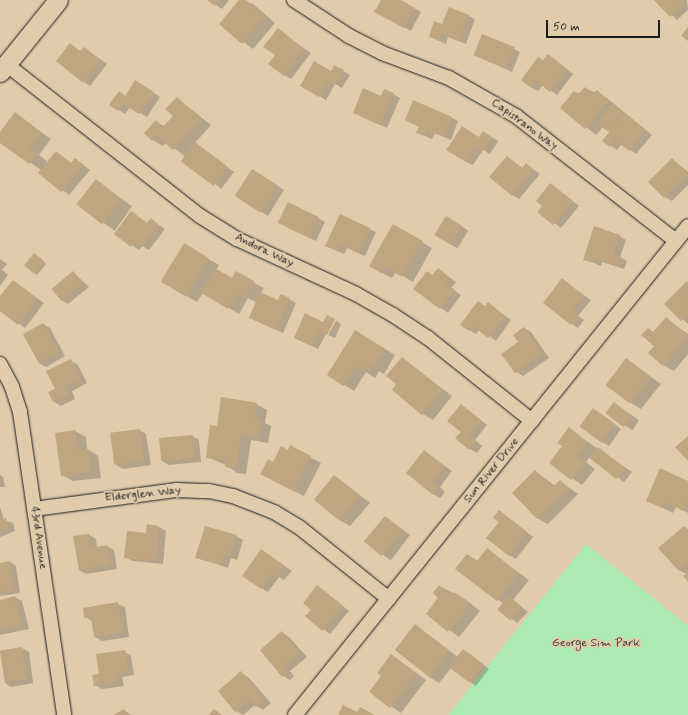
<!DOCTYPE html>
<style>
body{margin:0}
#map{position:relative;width:688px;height:715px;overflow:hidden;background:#e0ccaa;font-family:Mynerve,sans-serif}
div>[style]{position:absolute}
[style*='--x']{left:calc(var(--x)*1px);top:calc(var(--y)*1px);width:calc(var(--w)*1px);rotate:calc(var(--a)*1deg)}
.green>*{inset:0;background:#aceab1}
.shadow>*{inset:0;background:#0003;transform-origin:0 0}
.building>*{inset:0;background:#bea680;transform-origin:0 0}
.roads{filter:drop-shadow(0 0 1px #1c1c1c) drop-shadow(0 0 1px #1c1c1c)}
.minor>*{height:14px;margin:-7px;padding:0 7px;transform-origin:7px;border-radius:7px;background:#e0ccaa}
.secondary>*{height:19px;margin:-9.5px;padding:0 9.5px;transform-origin:9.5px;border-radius:9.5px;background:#e0ccaa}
span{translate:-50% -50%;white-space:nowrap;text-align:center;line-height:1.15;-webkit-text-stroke:3.5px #e0ccaa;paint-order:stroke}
.street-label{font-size:12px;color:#1c1c1c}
.park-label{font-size:12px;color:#323b32}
.scale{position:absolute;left:546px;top:20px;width:114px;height:18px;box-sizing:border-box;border:2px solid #1c1c1c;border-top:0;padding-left:5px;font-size:12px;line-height:14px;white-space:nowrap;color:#1c1c1c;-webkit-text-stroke:3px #e0ccaa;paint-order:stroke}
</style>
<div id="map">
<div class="green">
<div style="clip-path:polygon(586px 544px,688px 626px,688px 715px,448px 715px)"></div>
</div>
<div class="shadow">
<div style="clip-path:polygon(209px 0,229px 0,222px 9px)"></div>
<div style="clip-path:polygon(241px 0,253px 4px,275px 23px,253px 49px,220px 24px)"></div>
<div style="clip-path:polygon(382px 0,399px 0,421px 12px,411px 31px,376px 12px)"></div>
<div style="clip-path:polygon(655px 0,687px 0,688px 10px,677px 20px)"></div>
<div style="clip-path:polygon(469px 16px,475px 19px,466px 44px,448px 37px,446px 44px,430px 36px,442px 26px)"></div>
<div style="clip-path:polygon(278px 30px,311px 53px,291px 79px,284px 75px,276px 55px)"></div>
<div style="clip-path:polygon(483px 35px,520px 52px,512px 72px,481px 58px)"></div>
<div style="clip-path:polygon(70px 44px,81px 52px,84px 48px,107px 64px,90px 86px,84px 82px)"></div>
<div style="clip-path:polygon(555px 60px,573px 74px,557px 95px,543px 85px,538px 91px,531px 87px,544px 61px)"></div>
<div style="clip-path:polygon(335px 67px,350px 75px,342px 88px,335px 84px,326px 100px,302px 86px,332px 72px)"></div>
<div style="clip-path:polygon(142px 85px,160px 97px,147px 117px,130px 107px,125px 114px,111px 105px)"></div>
<div style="clip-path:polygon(585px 88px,607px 98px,652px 135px,636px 154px,622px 144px,617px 150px,611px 146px,603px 140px,610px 132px,603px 127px,596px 135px,561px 107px)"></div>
<div style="clip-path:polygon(393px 94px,400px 98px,387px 128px,354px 113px)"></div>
<div style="clip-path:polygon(177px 98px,211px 125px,195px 143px,234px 172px,221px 189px,185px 156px,166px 143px,163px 146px,153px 140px,156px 122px,164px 126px,174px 116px)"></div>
<div style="clip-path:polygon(15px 114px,51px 139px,39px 155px,47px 161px,45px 165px,56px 152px,72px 164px,75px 159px,90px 170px,69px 195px,39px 173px,41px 170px,0 141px,0 134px)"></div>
<div style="clip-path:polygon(452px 118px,458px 121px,451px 140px,435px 133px,432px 139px,425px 136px,418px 132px,420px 127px,406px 120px)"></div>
<div style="clip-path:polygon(490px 136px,498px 141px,490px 154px,483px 150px,473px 165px,466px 162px,479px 138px)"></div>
<div style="clip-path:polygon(507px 157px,523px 169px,526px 164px,540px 174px,519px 199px,513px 195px)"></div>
<div style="clip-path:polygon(672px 159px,688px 172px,688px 185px,672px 201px,665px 197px)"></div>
<div style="clip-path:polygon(260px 174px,284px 190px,268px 216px,236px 196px)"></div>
<div style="left:96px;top:181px;width:44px;height:30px;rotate:35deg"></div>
<div style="clip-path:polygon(551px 184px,579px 206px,561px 228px,539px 212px,543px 206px)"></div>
<div style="clip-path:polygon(132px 212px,148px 224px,151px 220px,165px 229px,149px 250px,142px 246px,139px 250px,115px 233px)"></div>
<div style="clip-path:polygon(341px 215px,376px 232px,365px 256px,347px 248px,344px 254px,333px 249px)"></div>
<div style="left:446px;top:217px;width:26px;height:21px;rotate:31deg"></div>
<div style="clip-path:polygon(318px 218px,325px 222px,316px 241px,286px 227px)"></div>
<div style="clip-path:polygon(394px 226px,432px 248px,413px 282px,396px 272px,392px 278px,370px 266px)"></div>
<div style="clip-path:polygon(619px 236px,626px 240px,620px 257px,627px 261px,624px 269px,602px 262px,601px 266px,585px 259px)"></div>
<div style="clip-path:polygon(184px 245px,219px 265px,216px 270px,232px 279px,236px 273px,264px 288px,261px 293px,278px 301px,289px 299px,296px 303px,283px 333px,257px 321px,256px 302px,248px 298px,239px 314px,203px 293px,197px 302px,162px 282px)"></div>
<div style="clip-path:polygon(38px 256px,46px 264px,37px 275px,34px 273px)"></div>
<div style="clip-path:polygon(0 259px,7px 264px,2px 270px,8px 275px,0 286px)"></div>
<div style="clip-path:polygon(73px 272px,89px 287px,68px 304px,61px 300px)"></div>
<div style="clip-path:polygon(445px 274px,456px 282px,451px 288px,461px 295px,448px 313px,415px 289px,433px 276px)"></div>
<div style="clip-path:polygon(562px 280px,591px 300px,578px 316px,584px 320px,578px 328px,572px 324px)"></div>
<div style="clip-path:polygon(13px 281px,44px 303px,25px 328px,0 310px,0 298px)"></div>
<div style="clip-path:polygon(687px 282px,688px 283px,688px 324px,666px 304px)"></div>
<div style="clip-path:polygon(488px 304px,511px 320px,496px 341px,480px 329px,476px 334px,469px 330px)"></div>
<div style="clip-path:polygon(306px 314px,326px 334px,318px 349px,302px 341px)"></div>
<div style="clip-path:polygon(666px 319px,688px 334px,688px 354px,674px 371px,663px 365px,648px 329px,654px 332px)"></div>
<div style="clip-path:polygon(336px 321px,341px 324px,335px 338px,328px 335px)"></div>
<div style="clip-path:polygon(43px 324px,50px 328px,65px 356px,46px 367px,39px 363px,24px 335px)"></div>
<div style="clip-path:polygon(524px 328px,531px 332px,549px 358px,523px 376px,516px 372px)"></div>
<div style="clip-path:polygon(356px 331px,395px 355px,384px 374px,379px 371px,375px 378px,366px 372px,354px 391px,328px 375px)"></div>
<div style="clip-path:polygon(402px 358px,452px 396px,433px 420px,423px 414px)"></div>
<div style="clip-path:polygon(626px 359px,661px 384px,641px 409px,631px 403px)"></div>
<div style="clip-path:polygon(71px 361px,78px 365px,87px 383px,72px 391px,75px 399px,61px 406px,54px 402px,49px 392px,56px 389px)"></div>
<div style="clip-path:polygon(256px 404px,267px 410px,265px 423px,271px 426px,268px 443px,251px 440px,246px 474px,237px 473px,226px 465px,207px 457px,218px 427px)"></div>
<div style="left:615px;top:404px;width:29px;height:12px;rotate:34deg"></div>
<div style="clip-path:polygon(461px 405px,487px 425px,475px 440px,482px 446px,477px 453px,470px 449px,462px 432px)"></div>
<div style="clip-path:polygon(600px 413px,621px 429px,609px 446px,602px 442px)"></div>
<div style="clip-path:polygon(569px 429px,632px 472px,624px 482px,590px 457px,586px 462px,595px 469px,582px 485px,550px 462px,563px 446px)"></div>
<div style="clip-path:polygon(139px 430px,146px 434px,151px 465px,123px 469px,116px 465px)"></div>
<div style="clip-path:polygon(75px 431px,86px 437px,87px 449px,98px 456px,101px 478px,73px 481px,62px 475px)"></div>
<div style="clip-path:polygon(192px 436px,199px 440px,201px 462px,169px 465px,162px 461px)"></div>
<div style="clip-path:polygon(288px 451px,310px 457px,321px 463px,304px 496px,272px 480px,273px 463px)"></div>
<div style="clip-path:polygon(424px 451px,452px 471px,440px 487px,445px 492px,440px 498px,433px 494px)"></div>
<div style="clip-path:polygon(535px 471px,555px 486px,560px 481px,578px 494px,548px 524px,537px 518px)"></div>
<div style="clip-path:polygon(0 475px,3px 477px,5px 487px,0 487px)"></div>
<div style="clip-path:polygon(335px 476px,370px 503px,350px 526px,339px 520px)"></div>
<div style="clip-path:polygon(688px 482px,688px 513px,676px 507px,673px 513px,647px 500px)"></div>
<div style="clip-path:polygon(0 507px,4px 520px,13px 523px,15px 531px,0 537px)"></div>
<div style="clip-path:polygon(500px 512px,533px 537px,516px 559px,509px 555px,500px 522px)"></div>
<div style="left:386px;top:517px;width:30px;height:32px;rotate:37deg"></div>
<div style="clip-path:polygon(159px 527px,166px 531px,163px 564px,132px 561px,126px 557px)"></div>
<div style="clip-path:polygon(684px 527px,688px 529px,688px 580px,687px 574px,678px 570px)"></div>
<div style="clip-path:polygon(89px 535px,96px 539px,97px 548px,107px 546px,114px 550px,117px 569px,86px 574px,79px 570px)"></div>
<div style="clip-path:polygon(236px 536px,243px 540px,237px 560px,231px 558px,228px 568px,196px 557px)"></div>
<div style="clip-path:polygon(261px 550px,292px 571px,284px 580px,279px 577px,268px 592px,261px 588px)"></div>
<div style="clip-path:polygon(487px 550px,529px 580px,513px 600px,528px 612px,517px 623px,498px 609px,503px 603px,498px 600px,467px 555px,478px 561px)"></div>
<div style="clip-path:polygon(10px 562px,16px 566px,20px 593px,0 596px,0 564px)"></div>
<div style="clip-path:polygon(318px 586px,349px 611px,330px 634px,306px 616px,312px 609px)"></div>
<div style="clip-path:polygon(439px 586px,465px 599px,480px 611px,459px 637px,427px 614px,440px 598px)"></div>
<div style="clip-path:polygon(15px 597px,22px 601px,29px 629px,0 635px,0 601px)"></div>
<div style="clip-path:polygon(118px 604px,125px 607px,129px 637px,102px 641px,95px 637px,92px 621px,85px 617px)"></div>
<div style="clip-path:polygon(415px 625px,458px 657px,470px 654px,489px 669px,476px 686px,451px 668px,439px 683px,429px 677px)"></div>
<div style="clip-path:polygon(282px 633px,289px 637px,307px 657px,290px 671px,294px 676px,290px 680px,283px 676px)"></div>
<div style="clip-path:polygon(22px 648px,29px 652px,33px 683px,11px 687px,5px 683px,0 651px)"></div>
<div style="clip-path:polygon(125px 652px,131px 656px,134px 675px,122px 677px,124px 686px,102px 689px,95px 685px,100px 675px)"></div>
<div style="clip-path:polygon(392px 655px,426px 680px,401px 713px,370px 692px,382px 676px)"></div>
<div style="clip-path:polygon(241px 673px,248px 677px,271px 703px,263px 710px,255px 705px,243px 715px,236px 711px)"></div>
<div style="clip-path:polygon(124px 710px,131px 715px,115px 715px)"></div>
</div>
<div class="building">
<div style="clip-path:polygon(207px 0,220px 0,215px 6px)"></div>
<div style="clip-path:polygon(239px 0,246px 0,265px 16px,242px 44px,219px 24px)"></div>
<div style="clip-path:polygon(381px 0,401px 0,415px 8px,404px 28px,374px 12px)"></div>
<div style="clip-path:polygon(654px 0,685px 0,686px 2px,670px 17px)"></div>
<div style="clip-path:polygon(449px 7px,469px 15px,459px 41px,441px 34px,439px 41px,429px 37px,434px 21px,442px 24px)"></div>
<div style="clip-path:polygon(688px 27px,688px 41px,681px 36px)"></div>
<div style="clip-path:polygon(278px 28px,304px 49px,284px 76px,268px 64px,275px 55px,263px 47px)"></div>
<div style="left:482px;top:34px;width:35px;height:23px;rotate:22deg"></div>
<div style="clip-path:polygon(70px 43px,80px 51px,84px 47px,101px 60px,83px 83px,56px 61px)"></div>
<div style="clip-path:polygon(548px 54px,567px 69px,550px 92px,536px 81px,531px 88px,521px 80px,538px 57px,543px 60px)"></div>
<div style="clip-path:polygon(314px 61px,331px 71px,334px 65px,344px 70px,335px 85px,328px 81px,319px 97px,300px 86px)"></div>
<div style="clip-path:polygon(135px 80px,154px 92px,139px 114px,123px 104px,118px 111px,109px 105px,119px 91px,125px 96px)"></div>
<div style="clip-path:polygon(585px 87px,593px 94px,597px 90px,609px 101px,585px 129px,560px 108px,574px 91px,579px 94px)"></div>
<div style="clip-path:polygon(363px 88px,381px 96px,384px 89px,394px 93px,380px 125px,353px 113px)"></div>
<div style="clip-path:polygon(177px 97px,201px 119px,173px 150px,157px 136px,152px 141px,144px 133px,156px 120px,163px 127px,173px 116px,165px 109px)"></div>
<div style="clip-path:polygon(413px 100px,452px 117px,444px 137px,427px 130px,425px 136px,416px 133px,419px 127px,405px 120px)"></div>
<div style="left:611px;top:104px;width:14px;height:24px;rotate:36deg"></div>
<div style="clip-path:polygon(15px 112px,41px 132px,29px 148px,37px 154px,29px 164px,0 143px,0 132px)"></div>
<div style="clip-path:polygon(624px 113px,646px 130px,629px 151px,615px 140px,610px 147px,602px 141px)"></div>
<div style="clip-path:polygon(462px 126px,479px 137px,483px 131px,492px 137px,483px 151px,476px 147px,466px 162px,446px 150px)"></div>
<div style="left:195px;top:142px;width:41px;height:24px;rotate:37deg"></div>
<div style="clip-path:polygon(56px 151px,71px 163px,75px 158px,84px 165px,61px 192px,38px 173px)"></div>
<div style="clip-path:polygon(507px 156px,522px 168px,526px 163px,534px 170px,512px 196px,489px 177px)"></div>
<div style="left:672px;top:158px;width:23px;height:34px;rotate:45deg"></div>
<div style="left:252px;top:169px;width:31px;height:32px;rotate:33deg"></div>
<div style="left:96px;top:179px;width:33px;height:32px;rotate:38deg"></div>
<div style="clip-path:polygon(550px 183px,573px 201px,553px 225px,537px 212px,542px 206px,536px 201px)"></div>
<div style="left:288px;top:202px;width:34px;height:23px;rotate:26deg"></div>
<div style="clip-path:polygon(131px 211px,147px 223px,151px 218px,159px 225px,142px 247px,135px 242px,131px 247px,114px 234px)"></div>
<div style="clip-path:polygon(340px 214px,370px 228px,358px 253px,340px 244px,337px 251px,325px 246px)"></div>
<div style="left:446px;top:216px;width:19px;height:22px;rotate:32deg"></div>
<div style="clip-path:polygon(393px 224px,423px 241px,402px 277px,385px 267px,381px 273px,369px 266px)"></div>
<div style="clip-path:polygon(594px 226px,620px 235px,613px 254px,621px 256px,617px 266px,595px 259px,594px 263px,583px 260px)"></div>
<div style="left:184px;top:243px;width:29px;height:45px;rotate:31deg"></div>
<div style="left:34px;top:253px;width:13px;height:16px;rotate:39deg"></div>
<div style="clip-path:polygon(215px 268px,232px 278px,236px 271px,254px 281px,245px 297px,237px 293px,228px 309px,201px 293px)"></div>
<div style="clip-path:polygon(438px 268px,449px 277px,445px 283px,455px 290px,440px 309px,413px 289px,427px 271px,432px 275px)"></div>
<div style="left:73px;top:271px;width:16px;height:28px;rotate:50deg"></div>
<div style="clip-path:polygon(562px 278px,584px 296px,572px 312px,578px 316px,571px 325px,543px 303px)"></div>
<div style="clip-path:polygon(13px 280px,38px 299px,18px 325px,0 311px,0 296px)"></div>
<div style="clip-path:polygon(687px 281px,688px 314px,681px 321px,664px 304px)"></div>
<div style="clip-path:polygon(260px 292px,278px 300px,281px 294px,290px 298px,276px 330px,249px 318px)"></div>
<div style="clip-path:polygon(478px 301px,485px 306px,488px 302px,505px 316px,488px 338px,473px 326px,469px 331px,460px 325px)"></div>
<div style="clip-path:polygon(305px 313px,323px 322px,327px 315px,335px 319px,327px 335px,319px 331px,311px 346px,294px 338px)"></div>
<div style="clip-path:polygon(666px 317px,688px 336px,663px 366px,648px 353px,654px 346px,641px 335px,648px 328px,653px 332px)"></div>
<div style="left:43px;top:323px;width:33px;height:23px;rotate:61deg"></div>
<div style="clip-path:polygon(524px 327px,543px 354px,515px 373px,501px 354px,518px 342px,513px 335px)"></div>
<div style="clip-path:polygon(355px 330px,385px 349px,373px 368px,368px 366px,364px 372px,356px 367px,343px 386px,327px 375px)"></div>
<div style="clip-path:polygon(402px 357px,442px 389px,422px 415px,392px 390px,396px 384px,386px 376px)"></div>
<div style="left:626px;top:358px;width:31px;height:34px;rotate:37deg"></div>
<div style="clip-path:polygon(71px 359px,81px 380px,65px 387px,69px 395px,53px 402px,48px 392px,55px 389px,46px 371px)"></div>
<div style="clip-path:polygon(221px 397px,257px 403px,254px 418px,261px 419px,258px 437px,241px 435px,236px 469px,225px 467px,226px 461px,206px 458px,210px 425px,217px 426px)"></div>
<div style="left:614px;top:402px;width:23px;height:14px;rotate:38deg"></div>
<div style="clip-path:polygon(461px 404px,481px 420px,469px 436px,476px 441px,469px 450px,455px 438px,461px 432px,447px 421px)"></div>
<div style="left:593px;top:408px;width:27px;height:23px;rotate:36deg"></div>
<div style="clip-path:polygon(569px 427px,587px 442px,577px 456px,585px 462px,571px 480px,549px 463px,562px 446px,557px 443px)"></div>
<div style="left:140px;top:429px;width:32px;height:30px;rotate:83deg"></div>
<div style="clip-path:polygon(75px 430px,78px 450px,88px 449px,91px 472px,61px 476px,55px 433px)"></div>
<div style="left:193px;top:435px;width:23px;height:34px;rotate:85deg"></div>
<div style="clip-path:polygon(688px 436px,688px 461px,675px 447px)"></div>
<div style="clip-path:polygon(290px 445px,311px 456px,293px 491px,260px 474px,268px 459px,273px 462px,281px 446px,288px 450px)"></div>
<div style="left:598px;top:447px;width:34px;height:14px;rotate:38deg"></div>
<div style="clip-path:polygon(424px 450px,445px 467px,433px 482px,439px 487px,433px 495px,406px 473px)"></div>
<div style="clip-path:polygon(660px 468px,688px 481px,688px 502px,684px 511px,665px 502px,662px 508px,646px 501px)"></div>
<div style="clip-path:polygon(535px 470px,552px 487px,560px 480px,568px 488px,537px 519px,512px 493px)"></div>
<div style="left:334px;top:475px;width:33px;height:32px;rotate:39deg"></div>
<div style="clip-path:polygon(499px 510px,527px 532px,509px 556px,486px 538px,499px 522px,493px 518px)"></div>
<div style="left:385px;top:516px;width:23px;height:33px;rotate:40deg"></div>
<div style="clip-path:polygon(6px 518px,9px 528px,0 531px,0 520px)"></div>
<div style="clip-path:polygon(147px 524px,159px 526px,156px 561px,124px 558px,127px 531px,146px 533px)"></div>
<div style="clip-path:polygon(205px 526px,237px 535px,230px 557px,224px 555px,221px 565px,195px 558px)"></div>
<div style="clip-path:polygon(684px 526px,688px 530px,688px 562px,678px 570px,658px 548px)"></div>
<div style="clip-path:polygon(89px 534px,91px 548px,107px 545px,111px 565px,79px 570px,73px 536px)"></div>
<div style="clip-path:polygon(487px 548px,519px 573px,497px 601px,455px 569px,467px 554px,477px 561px)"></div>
<div style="clip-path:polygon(261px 549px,285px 566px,277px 577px,272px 574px,261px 589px,242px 576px)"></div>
<div style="clip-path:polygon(10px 561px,14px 590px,0 592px,0 563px)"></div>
<div style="clip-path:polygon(688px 572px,688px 582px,683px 576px)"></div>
<div style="clip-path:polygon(317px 585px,343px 606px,322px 631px,305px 616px,311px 610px,303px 603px)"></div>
<div style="clip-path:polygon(439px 585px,452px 595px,454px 592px,470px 604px,448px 632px,426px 614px,438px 598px,433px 593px)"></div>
<div style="clip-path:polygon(15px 596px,22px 625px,0 630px,0 600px)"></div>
<div style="left:509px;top:596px;width:17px;height:18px;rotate:40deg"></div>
<div style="clip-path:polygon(118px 602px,123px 633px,94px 637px,91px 617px,84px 618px,83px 608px)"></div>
<div style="left:415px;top:624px;width:43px;height:33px;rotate:38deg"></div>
<div style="clip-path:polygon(282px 631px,300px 653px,283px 667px,288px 672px,282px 677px,260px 650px)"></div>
<div style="left:22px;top:647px;width:33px;height:22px;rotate:81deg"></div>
<div style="left:463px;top:649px;width:25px;height:23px;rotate:37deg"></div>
<div style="clip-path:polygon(125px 650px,128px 672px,116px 674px,117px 682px,94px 686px,92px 675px,99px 674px,96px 654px)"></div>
<div style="clip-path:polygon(391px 654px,416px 673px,390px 708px,369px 692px,381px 676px,377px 673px)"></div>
<div style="clip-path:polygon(241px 671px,265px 699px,256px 707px,250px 700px,235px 712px,218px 691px)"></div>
<div style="clip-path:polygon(343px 705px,357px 712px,360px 707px,375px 715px,340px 715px,338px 714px)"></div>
<div style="clip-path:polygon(124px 709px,127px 715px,113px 715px)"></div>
<div style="clip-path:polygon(214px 709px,222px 715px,209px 715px)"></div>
</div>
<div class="roads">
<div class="minor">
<div style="--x:294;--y:0;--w:66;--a:33.2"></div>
<div style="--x:349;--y:36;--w:37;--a:27"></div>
<div style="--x:382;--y:53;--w:72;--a:20.5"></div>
<div style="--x:449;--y:78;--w:77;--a:29.6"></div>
<div style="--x:516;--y:116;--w:203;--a:38"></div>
<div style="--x:6;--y:64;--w:246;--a:38.1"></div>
<div style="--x:200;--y:216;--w:44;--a:31.9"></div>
<div style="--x:237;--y:239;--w:131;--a:24.8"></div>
<div style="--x:356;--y:294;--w:43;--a:29.6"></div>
<div style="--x:393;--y:315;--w:42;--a:33.3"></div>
<div style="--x:428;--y:338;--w:133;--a:38.6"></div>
<div style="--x:0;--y:364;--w:26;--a:62"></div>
<div style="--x:12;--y:387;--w:26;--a:72"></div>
<div style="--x:20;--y:412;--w:306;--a:81.7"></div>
<div style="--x:34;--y:509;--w:143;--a:-7.6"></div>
<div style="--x:176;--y:490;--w:33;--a:2"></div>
<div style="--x:209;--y:491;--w:25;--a:12"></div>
<div style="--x:233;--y:496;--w:44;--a:21.3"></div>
<div style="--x:274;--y:512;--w:29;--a:31"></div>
<div style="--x:299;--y:527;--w:115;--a:38.7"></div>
<div style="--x:295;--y:715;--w:627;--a:-51.21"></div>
</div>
<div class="secondary">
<div style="--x:0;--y:72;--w:92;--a:-51.1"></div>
</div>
</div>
<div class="street-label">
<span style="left:524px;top:125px;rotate:36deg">Capistrano Way</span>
<span style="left:264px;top:251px;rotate:26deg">Andora Way</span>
<span style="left:492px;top:471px;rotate:-51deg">Sun River Drive</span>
<span style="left:143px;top:495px;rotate:-6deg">Elderglen Way</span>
<span style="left:38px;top:538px;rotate:82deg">43rd Avenue</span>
</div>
<div class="park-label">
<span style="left:596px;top:644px">George Sim Park</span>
</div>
<div class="scale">50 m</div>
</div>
